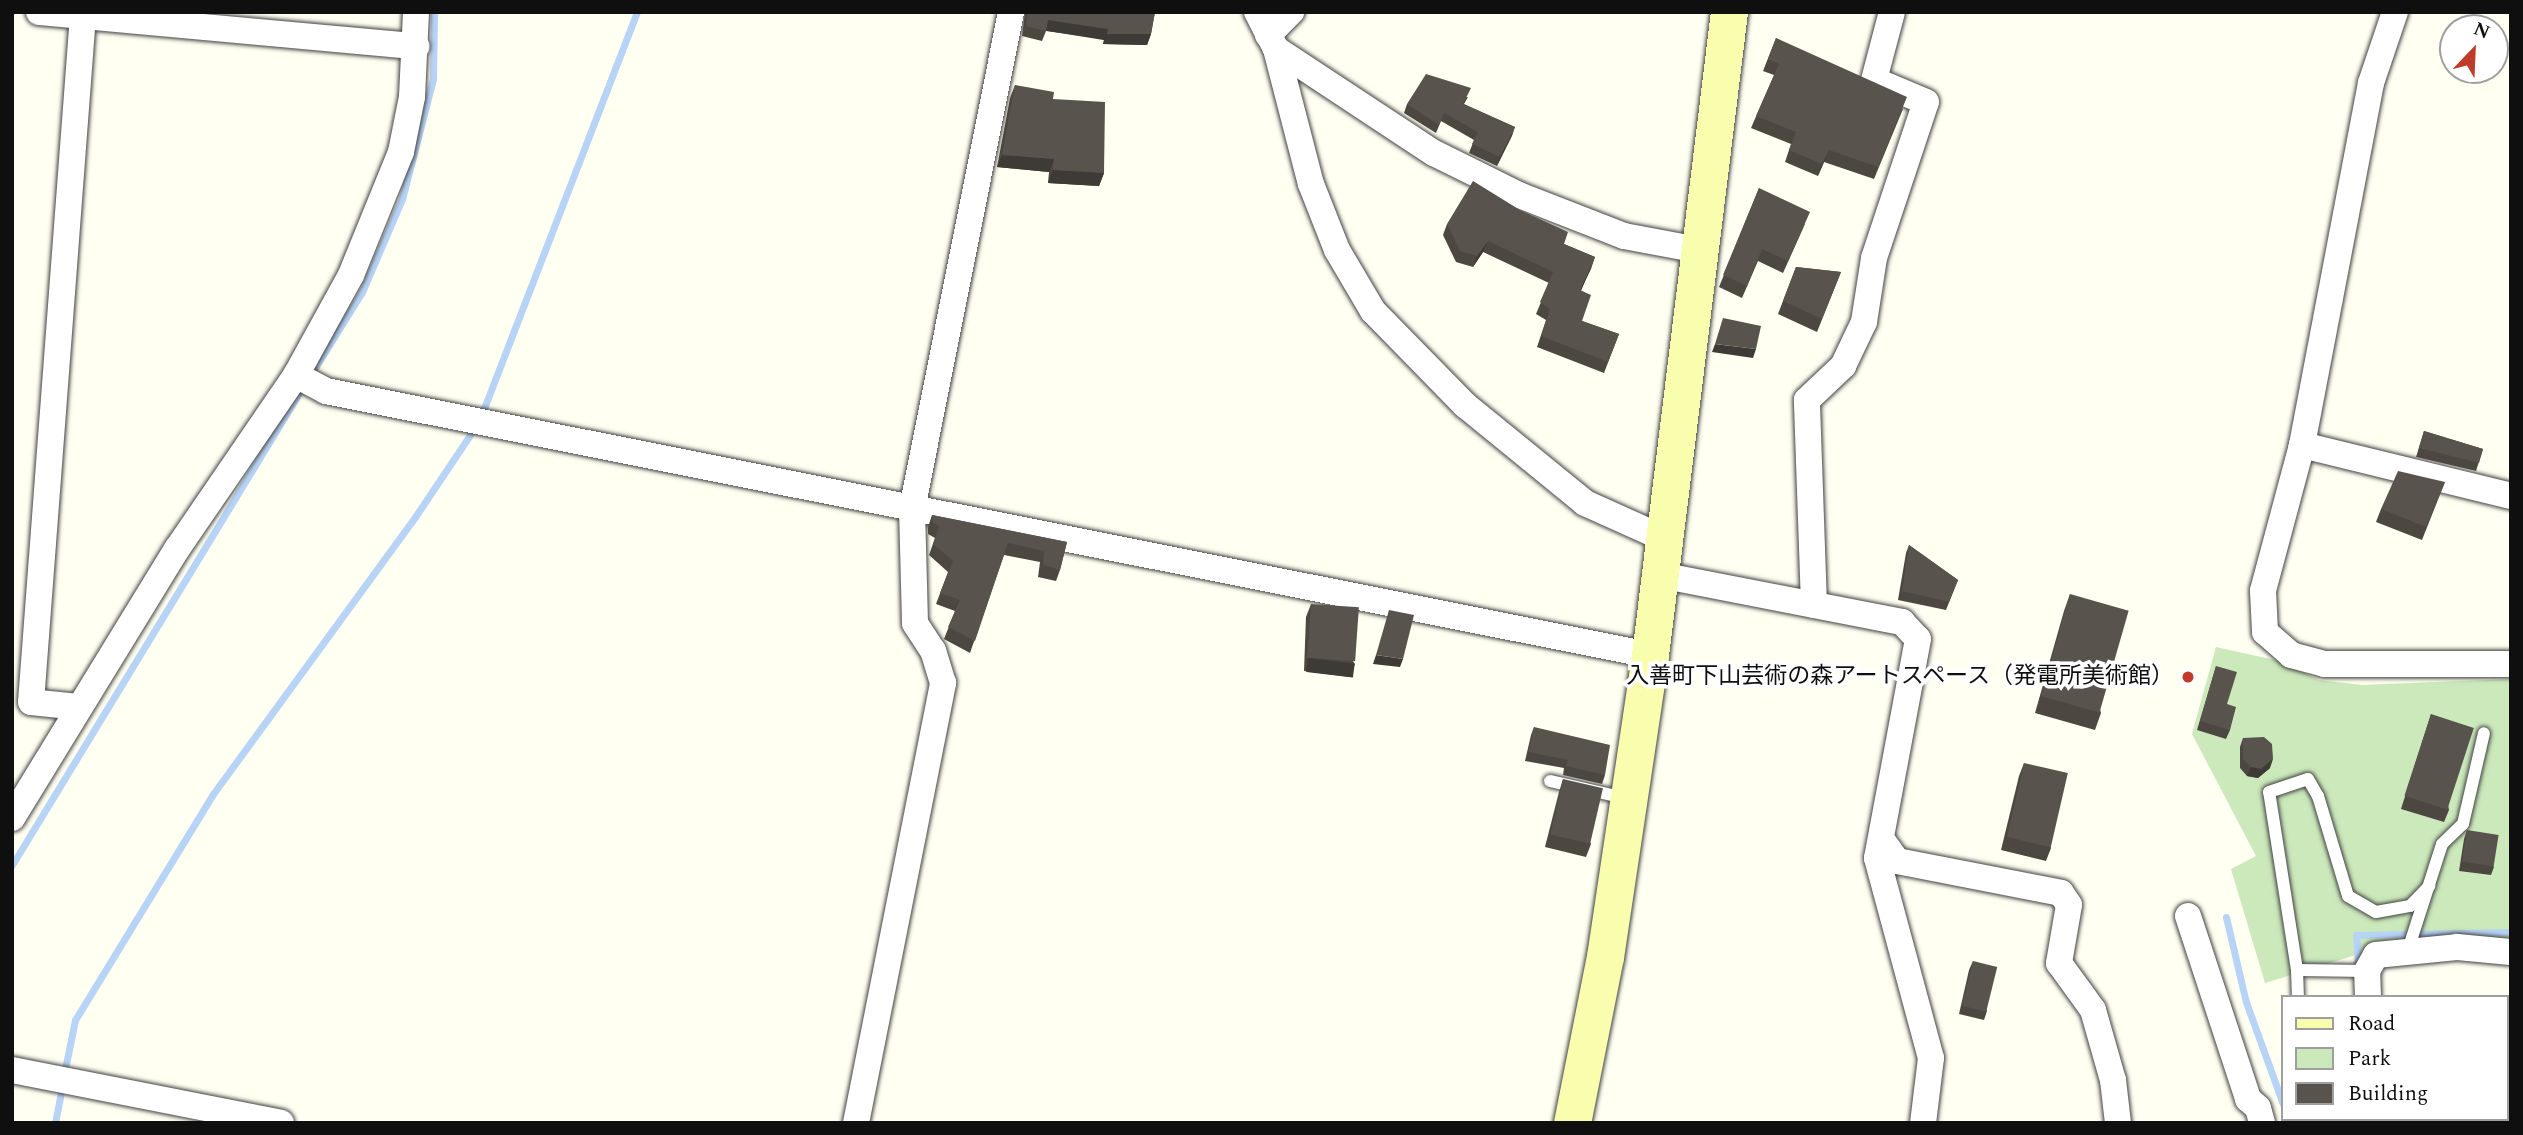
<!DOCTYPE html>
<meta charset="utf-8">
<style>
body{margin:0}
#map{position:relative;width:2523px;height:1135px;overflow:hidden;background:#fffff2;font-family:Spectral,"Noto Sans JP",serif}
div>[style]{position:absolute}
[style*='--x']{left:calc(var(--x)*1px);top:calc(var(--y)*1px);width:calc(var(--w)*1px);rotate:calc(var(--a)*1deg)}
.green>*{inset:0;background:#cbe9bb}
.stream>*{height:7px;margin:-3.5px;padding:0 3.5px;transform-origin:3.5px;border-radius:3.5px;background:#b7d3f6}
.roads{filter:drop-shadow(0 0 2px #424242) drop-shadow(0 0 2px #424242)}
.lane>*{height:12px;margin:-6px;padding:0 6px;transform-origin:6px;border-radius:6px;background:#fff}
.street>*{height:26px;margin:-13px;padding:0 13px;transform-origin:13px;border-radius:13px;background:#fff}
.secondary>*{height:37px;margin:-18.5px;padding:0 18.5px;transform-origin:18.5px;border-radius:18.5px;background:#f8feae}
.wall>*{inset:0;background:#4c4741}
.shaded-wall>*{inset:0;background:#3e3a35;transform-origin:0 0}
.building>*{inset:0;background:#58534c;transform-origin:0 0}
.dots>*{width:19px;height:19px;translate:-50% -50%;box-sizing:border-box;border:4px solid #fff;border-radius:50%}
span{translate:-50% -50%;white-space:nowrap;text-align:center;line-height:1.15;-webkit-text-stroke:7px #fff;paint-order:stroke}
.poi-label{font-size:23px;color:#0f0f0f}
.right{translate:-100% -50%;text-align:right}
.frame{position:absolute;inset:0;border:14px solid #0f0f0f;pointer-events:none}
.legend{position:absolute;left:2281px;top:995px;width:228px;height:126px;box-sizing:border-box;background:#fff;border:2px solid #9f9f9f;margin:0;padding:9px 12px;list-style:none;font-size:21px;color:#0f0f0f}
.legend li{display:flex;align-items:center;gap:14px;height:35px}
.legend b{width:35px;border:2px solid #9f9f9f}
.north{position:absolute;left:2439px;top:14px;width:70px;height:70px;box-sizing:border-box;background:#fff;border:2px solid #9f9f9f;border-radius:50%;rotate:23deg;font-size:19px;font-weight:700;line-height:28px;text-align:center;color:#0f0f0f}
.north::after{content:'';display:block;margin:auto;width:24px;height:32px;background:#bf3d28;clip-path:polygon(50% 0,100% 100%,50% 72%,0 100%)}
</style>
<div id="map">
<div class="green">
<div style="clip-path:polygon(2216px 647px,2279px 661px,2319px 680px,2362px 685px,2511px 679px,2511px 942px,2372px 950px,2265px 983px,2231px 869px,2256px 856px,2192px 734px)"></div>
</div>
<div class="stream">
<div style="--x:313;--y:371;--w:93;--a:-58.2"></div>
<div style="--x:362;--y:292;--w:101;--a:-66.7"></div>
<div style="--x:402;--y:199;--w:124;--a:-75.5"></div>
<div style="--x:433;--y:79;--w:67;--a:-89.1"></div>
<div style="--x:481;--y:416;--w:433;--a:-68.9"></div>
<div style="--x:12;--y:865;--w:552;--a:-58.7"></div>
<div style="--x:2226;--y:917;--w:87;--a:76.8"></div>
<div style="--x:2246;--y:1002;--w:109;--a:70.1"></div>
<div style="--x:2358;--y:968;--w:33;--a:-93"></div>
<div style="--x:2356;--y:935;--w:155;--a:-1.1"></div>
<div style="--x:64;--y:1074;--w:55;--a:-78.5"></div>
<div style="--x:75;--y:1020;--w:265;--a:-58.6"></div>
<div style="--x:213;--y:794;--w:343;--a:-53.9"></div>
<div style="--x:415;--y:517;--w:110;--a:-56.2"></div>
<div style="--x:2287;--y:1119;--w:4;--a:76"></div>
<div style="--x:55;--y:1123;--w:38;--a:-79"></div>
<div style="--x:2365;--y:1123;--w:4;--a:-76"></div>
</div>
<div class="roads">
<div class="lane">
<div style="--x:1550;--y:781;--w:77;--a:12.8"></div>
<div style="--x:2408;--y:950;--w:111;--a:-72.2"></div>
<div style="--x:2442;--y:844;--w:29;--a:-44"></div>
<div style="--x:2463;--y:824;--w:93;--a:-77"></div>
<div style="--x:2297;--y:970;--w:27;--a:88"></div>
<div style="--x:2367;--y:971;--w:70;--a:-179.2"></div>
<div style="--x:2297;--y:970;--w:180;--a:-98.9"></div>
<div style="--x:2269;--y:792;--w:41;--a:-18.4"></div>
<div style="--x:2308;--y:779;--w:20;--a:60"></div>
<div style="--x:2318;--y:796;--w:104;--a:73.3"></div>
<div style="--x:2348;--y:896;--w:32;--a:30"></div>
<div style="--x:2376;--y:912;--w:35;--a:-10"></div>
<div style="--x:2410;--y:906;--w:28;--a:-46"></div>
<div style="--x:2308;--y:1119;--w:4;--a:76"></div>
</div>
<div class="street">
<div style="--x:39;--y:12;--w:379;--a:5.2"></div>
<div style="--x:1257;--y:12;--w:42;--a:62.8"></div>
<div style="--x:1276;--y:49;--w:139;--a:75.5"></div>
<div style="--x:1311;--y:184;--w:71;--a:68.5"></div>
<div style="--x:1337;--y:250;--w:71;--a:59.5"></div>
<div style="--x:1373;--y:311;--w:132;--a:45.6"></div>
<div style="--x:1465;--y:405;--w:155;--a:39.2"></div>
<div style="--x:1585;--y:503;--w:85;--a:24.2"></div>
<div style="--x:2395;--y:12;--w:75;--a:108.7"></div>
<div style="--x:2371;--y:83;--w:369;--a:100.8"></div>
<div style="--x:2302;--y:445;--w:151;--a:105"></div>
<div style="--x:2263;--y:591;--w:41;--a:87.2"></div>
<div style="--x:2265;--y:632;--w:35;--a:41"></div>
<div style="--x:2291;--y:655;--w:34;--a:15"></div>
<div style="--x:2324;--y:664;--w:187;--a:0"></div>
<div style="--x:1268;--y:35;--w:33;--a:-45"></div>
<div style="--x:1276;--y:49;--w:189;--a:33.4"></div>
<div style="--x:1434;--y:153;--w:95;--a:26.3"></div>
<div style="--x:1519;--y:195;--w:113;--a:21.3"></div>
<div style="--x:1624;--y:236;--w:76;--a:10.6"></div>
<div style="--x:296;--y:375;--w:34;--a:28"></div>
<div style="--x:326;--y:391;--w:1350;--a:11.28"></div>
<div style="--x:2302;--y:445;--w:215;--a:13.7"></div>
<div style="--x:1660;--y:575;--w:247;--a:11"></div>
<div style="--x:1902;--y:622;--w:23;--a:47"></div>
<div style="--x:1918;--y:639;--w:223;--a:100.6"></div>
<div style="--x:1877;--y:858;--w:207;--a:74.9"></div>
<div style="--x:1931;--y:1058;--w:65;--a:97"></div>
<div style="--x:1814;--y:605;--w:205;--a:-92"></div>
<div style="--x:1807;--y:400;--w:50;--a:-43.4"></div>
<div style="--x:1843;--y:366;--w:49;--a:-64.5"></div>
<div style="--x:1864;--y:322;--w:65;--a:-81.1"></div>
<div style="--x:1874;--y:258;--w:164;--a:-71.6"></div>
<div style="--x:1926;--y:102;--w:56;--a:-157.1"></div>
<div style="--x:1874;--y:80;--w:70;--a:-75.2"></div>
<div style="--x:79;--y:707;--w:48;--a:-174.1"></div>
<div style="--x:31;--y:702;--w:688;--a:-85.67"></div>
<div style="--x:12;--y:818;--w:316;--a:-58.5"></div>
<div style="--x:177;--y:549;--w:211;--a:-55.6"></div>
<div style="--x:296;--y:375;--w:114;--a:-61.2"></div>
<div style="--x:351;--y:275;--w:133;--a:-67.9"></div>
<div style="--x:401;--y:152;--w:56;--a:-78.7"></div>
<div style="--x:412;--y:97;--w:85;--a:-87.3"></div>
<div style="--x:1882;--y:840;--w:26;--a:54"></div>
<div style="--x:1897;--y:861;--w:167;--a:11"></div>
<div style="--x:2061;--y:893;--w:14;--a:56"></div>
<div style="--x:2069;--y:905;--w:59;--a:99.8"></div>
<div style="--x:2059;--y:963;--w:58;--a:54.1"></div>
<div style="--x:2093;--y:1010;--w:73;--a:74.1"></div>
<div style="--x:2113;--y:1080;--w:43;--a:83.4"></div>
<div style="--x:2188;--y:916;--w:193;--a:71.8"></div>
<div style="--x:2248;--y:1099;--w:13;--a:42"></div>
<div style="--x:2258;--y:1108;--w:16;--a:75"></div>
<div style="--x:2368;--y:997;--w:26;--a:-92"></div>
<div style="--x:2367;--y:971;--w:18;--a:-61"></div>
<div style="--x:2376;--y:955;--w:81;--a:-5.6"></div>
<div style="--x:2457;--y:947;--w:54;--a:5.3"></div>
<div style="--x:12;--y:1070;--w:274;--a:11.1"></div>
<div style="--x:2408;--y:1119;--w:5;--a:53"></div>
<div style="--x:856;--y:1123;--w:449;--a:-78.8"></div>
<div style="--x:943;--y:683;--w:34;--a:-107"></div>
<div style="--x:933;--y:651;--w:33;--a:-123"></div>
<div style="--x:915;--y:623;--w:114;--a:-91.5"></div>
<div style="--x:912;--y:509;--w:507;--a:-78.73"></div>
<div style="--x:2381;--y:1123;--w:4;--a:-76"></div>
</div>
<div class="secondary">
<div style="--x:1572;--y:1123;--w:169;--a:-78.8"></div>
<div style="--x:1605;--y:957;--w:305;--a:-81.5"></div>
<div style="--x:1650;--y:655;--w:648;--a:-83"></div>
</div>
</div>
<div class="wall">
<div style="clip-path:polygon(1025px 12px,1155px 12px,1151px 34px,1147px 45px,1103px 44px,1104px 39px,1046px 31px,1042px 41px,1022px 36px)"></div>
<div style="clip-path:polygon(1776px 38px,1903px 109px,1874px 179px,1824px 162px,1818px 176px,1785px 162px,1791px 144px,1751px 128px,1774px 75px,1763px 71px)"></div>
<div style="clip-path:polygon(1015px 85px,1053px 99px,1104px 173px,1099px 186px,1048px 183px,1049px 172px,997px 167px,1010px 98px)"></div>
<div style="clip-path:polygon(1468px 97px,1464px 104px,1515px 127px,1497px 166px,1469px 153px,1474px 140px,1441px 121px,1436px 133px,1404px 113px,1407px 104px)"></div>
<div style="clip-path:polygon(1759px 188px,1805px 224px,1783px 273px,1758px 261px,1742px 298px,1719px 287px)"></div>
<div style="clip-path:polygon(1447px 224px,1564px 244px,1595px 257px,1581px 291px,1582px 321px,1619px 334px,1604px 373px,1537px 347px,1546px 320px,1536px 314px,1549px 283px,1483px 252px,1473px 267px,1456px 262px,1443px 235px)"></div>
<div style="clip-path:polygon(1796px 267px,1841px 272px,1817px 332px,1778px 314px)"></div>
<div style="clip-path:polygon(2424px 431px,2483px 449px,2476px 471px,2416px 457px)"></div>
<div style="clip-path:polygon(2445px 482px,2422px 540px,2376px 522px,2381px 509px)"></div>
<div style="clip-path:polygon(932px 515px,1067px 542px,1060px 570px,1056px 581px,1038px 577px,1040px 562px,1004px 555px,970px 653px,944px 639px,955px 611px,936px 604px,948px 572px,929px 555px,935px 538px,928px 534px,928px 527px)"></div>
<div style="clip-path:polygon(1909px 545px,1958px 580px,1946px 610px,1898px 600px,1906px 553px)"></div>
<div style="clip-path:polygon(2070px 594px,2101px 713px,2095px 730px,2035px 713px,2064px 611px)"></div>
<div style="clip-path:polygon(1311px 604px,1355px 664px,1350px 677px,1304px 671px,1306px 617px)"></div>
<div style="clip-path:polygon(2216px 666px,2227px 704px,2230px 730px,2226px 739px,2197px 730px)"></div>
<div style="clip-path:polygon(2431px 714px,2449px 810px,2444px 822px,2401px 809px)"></div>
<div style="clip-path:polygon(1534px 727px,1605px 775px,1602px 784px,1563px 775px,1564px 768px,1525px 761px,1531px 735px)"></div>
<div style="clip-path:polygon(2243px 738px,2270px 768px,2258px 778px,2247px 776px,2240px 768px,2240px 747px)"></div>
<div style="clip-path:polygon(2024px 763px,2051px 848px,2046px 861px,2001px 850px,2019px 776px)"></div>
<div style="clip-path:polygon(1563px 779px,1591px 844px,1586px 857px,1545px 847px,1559px 792px)"></div>
<div style="clip-path:polygon(2467px 830px,2494px 867px,2491px 875px,2459px 871px,2464px 839px)"></div>
<div style="clip-path:polygon(1973px 961px,1987px 1011px,1984px 1020px,1959px 1014px,1969px 970px)"></div>
</div>
<div class="shaded-wall">
<div style="left:1048px;top:20px;width:61px;height:11px;rotate:9deg"></div>
<div style="clip-path:polygon(1107px 34px,1151px 34px,1147px 45px,1103px 44px)"></div>
<div style="clip-path:polygon(1515px 127px,1512px 136px,1497px 166px,1500px 157px)"></div>
<div style="clip-path:polygon(1829px 150px,1824px 162px,1818px 176px,1822px 164px)"></div>
<div style="clip-path:polygon(1002px 155px,1054px 159px,1049px 172px,997px 167px)"></div>
<div style="clip-path:polygon(1053px 170px,1104px 173px,1099px 186px,1048px 183px)"></div>
<div style="clip-path:polygon(1488px 241px,1483px 252px,1473px 267px,1477px 256px)"></div>
<div style="clip-path:polygon(1595px 257px,1591px 269px,1575px 302px,1580px 290px)"></div>
<div style="clip-path:polygon(1715px 344px,1756px 349px,1753px 358px,1712px 352px)"></div>
<div style="clip-path:polygon(1376px 655px,1403px 659px,1400px 667px,1373px 664px)"></div>
<div style="left:1308px;top:658px;width:47px;height:14px;rotate:7deg"></div>
<div style="clip-path:polygon(2273px 759px,2270px 768px,2258px 778px,2247px 776px,2251px 767px)"></div>
</div>
<div class="building">
<div style="clip-path:polygon(1028px 12px,1155px 12px,1151px 34px,1107px 34px,1108px 29px,1048px 20px,1046px 31px,1026px 26px)"></div>
<div style="clip-path:polygon(1776px 38px,1907px 97px,1878px 167px,1829px 150px,1822px 164px,1789px 150px,1796px 132px,1756px 116px,1779px 64px,1768px 59px)"></div>
<div style="clip-path:polygon(1426px 74px,1471px 88px,1463px 104px,1515px 127px,1500px 157px,1472px 144px,1478px 132px,1444px 113px,1439px 125px,1407px 104px)"></div>
<div style="clip-path:polygon(1015px 85px,1054px 92px,1053px 99px,1105px 102px,1104px 173px,1053px 170px,1054px 159px,1002px 155px)"></div>
<div style="clip-path:polygon(1473px 181px,1520px 210px,1568px 232px,1564px 244px,1595px 257px,1580px 290px,1591px 295px,1582px 321px,1619px 334px,1608px 362px,1541px 336px,1550px 309px,1540px 302px,1553px 272px,1488px 241px,1477px 256px,1460px 251px,1447px 224px)"></div>
<div style="clip-path:polygon(1759px 188px,1810px 212px,1788px 261px,1762px 249px,1747px 286px,1723px 275px)"></div>
<div style="clip-path:polygon(1796px 267px,1841px 272px,1822px 319px,1783px 301px)"></div>
<div style="clip-path:polygon(1723px 318px,1761px 326px,1756px 349px,1715px 344px)"></div>
<div style="clip-path:polygon(2424px 431px,2483px 449px,2479px 463px,2419px 448px)"></div>
<div style="clip-path:polygon(2398px 471px,2445px 482px,2426px 527px,2381px 509px)"></div>
<div style="clip-path:polygon(932px 515px,1067px 542px,1060px 570px,1043px 565px,1044px 551px,1008px 543px,975px 641px,948px 627px,960px 600px,940px 593px,953px 561px,933px 544px,939px 526px,933px 523px)"></div>
<div style="clip-path:polygon(1909px 545px,1958px 580px,1949px 602px,1902px 591px)"></div>
<div style="left:2070px;top:594px;width:61px;height:106px;rotate:16deg"></div>
<div style="left:1311px;top:604px;width:48px;height:54px;rotate:4deg"></div>
<div style="clip-path:polygon(1389px 610px,1414px 615px,1403px 659px,1376px 655px)"></div>
<div style="clip-path:polygon(2216px 666px,2237px 672px,2227px 704px,2236px 707px,2230px 730px,2200px 721px)"></div>
<div style="left:2431px;top:714px;width:45px;height:86px;rotate:18deg"></div>
<div style="clip-path:polygon(1534px 727px,1610px 745px,1605px 775px,1566px 766px,1568px 760px,1528px 752px)"></div>
<div style="clip-path:polygon(2264px 737px,2272px 744px,2273px 759px,2261px 769px,2251px 767px,2243px 759px,2243px 738px)"></div>
<div style="left:2024px;top:763px;width:45px;height:76px;rotate:13deg"></div>
<div style="left:1563px;top:779px;width:41px;height:57px;rotate:13deg"></div>
<div style="left:2467px;top:830px;width:32px;height:32px;rotate:9deg"></div>
<div style="left:1973px;top:961px;width:25px;height:46px;rotate:14deg"></div>
</div>
<div class="dots">
<div style="left:2188px;top:677px;background:#bf3d28"></div>
</div>
<div class="poi-label">
<span class="right" style="left:2174px;top:677px">入善町下山芸術の森アートスペース（発電所美術館）</span>
</div>
<div class="frame"></div>
<ul class="legend">
<li><b style="height:9px;background:#f8feae"></b>Road</li>
<li><b style="height:19px;background:#cbe9bb"></b>Park</li>
<li><b style="height:19px;background:#58534c"></b>Building</li>
</ul>
<div class="north">N</div>
</div>
